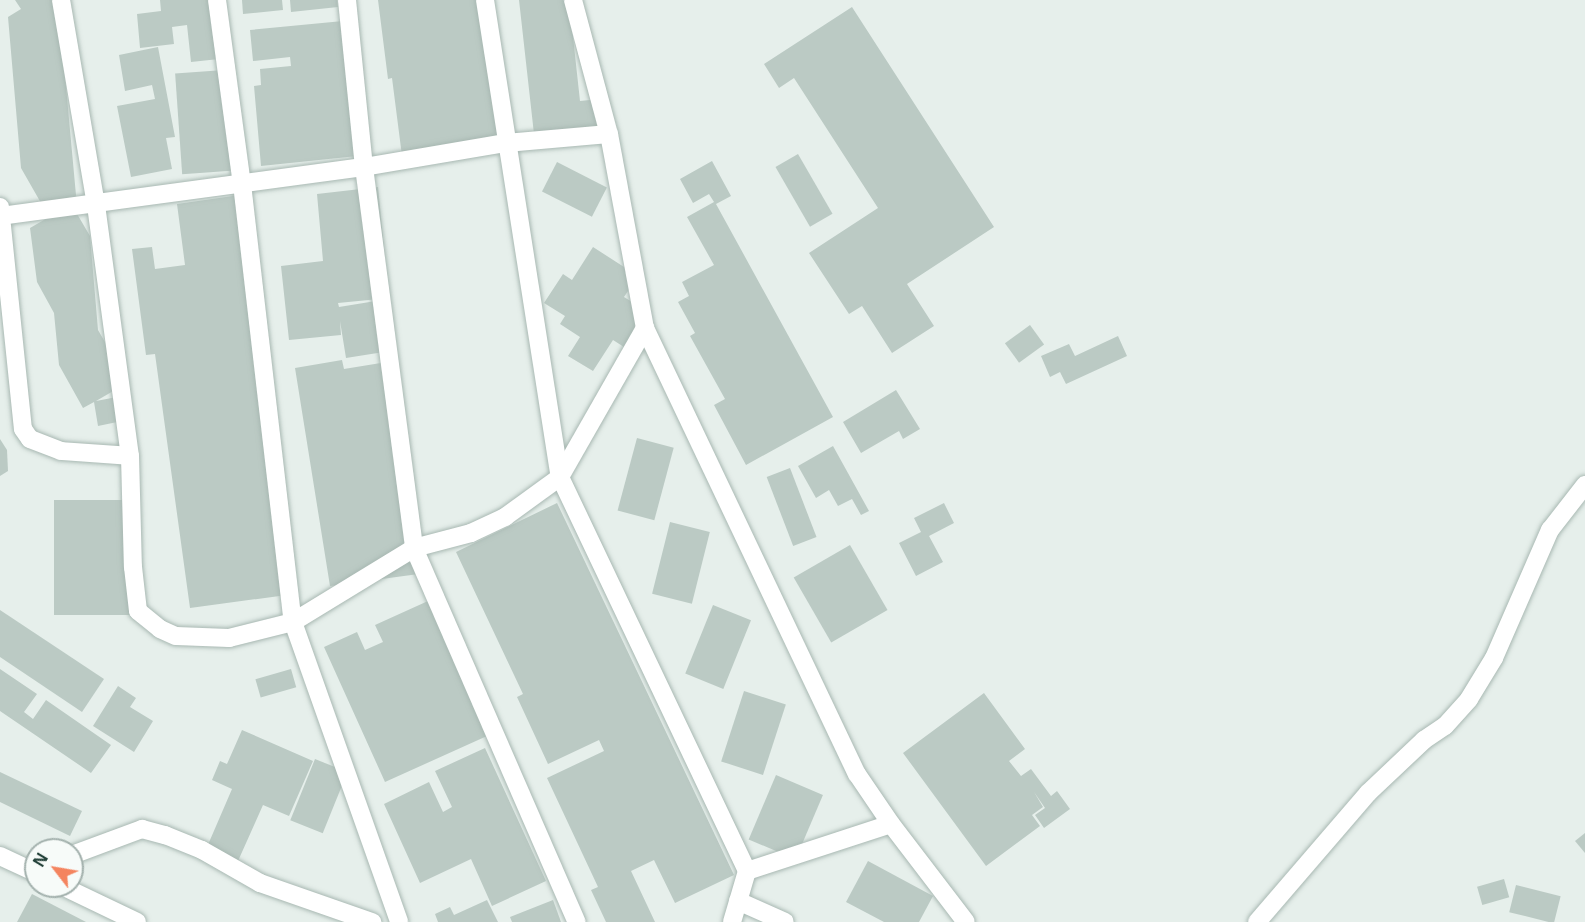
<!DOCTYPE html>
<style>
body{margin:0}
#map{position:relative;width:1585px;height:922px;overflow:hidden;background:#e6efeb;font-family:"Open Sans",sans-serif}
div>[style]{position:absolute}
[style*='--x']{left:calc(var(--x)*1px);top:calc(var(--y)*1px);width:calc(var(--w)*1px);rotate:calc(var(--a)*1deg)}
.building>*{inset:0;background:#bbcac4;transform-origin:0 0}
.roads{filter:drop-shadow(0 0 2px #a8b8b2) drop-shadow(0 0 2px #a8b8b2)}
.minor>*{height:18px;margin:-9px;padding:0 9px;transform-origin:9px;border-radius:9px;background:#fff}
span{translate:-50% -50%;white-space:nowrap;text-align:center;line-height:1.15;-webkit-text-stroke:4.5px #f7fbf9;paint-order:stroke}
.north{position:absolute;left:24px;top:838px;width:60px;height:60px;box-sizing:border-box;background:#f7fbf9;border:2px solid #a3b1ad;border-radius:50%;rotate:301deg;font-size:16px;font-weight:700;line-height:24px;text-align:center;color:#24423a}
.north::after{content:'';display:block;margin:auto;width:21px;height:27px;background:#f4845f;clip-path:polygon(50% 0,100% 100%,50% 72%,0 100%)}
</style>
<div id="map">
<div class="building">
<div style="clip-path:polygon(15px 0,58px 0,77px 206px,73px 207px,90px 236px,98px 330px,112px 354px,115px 390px,96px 401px,117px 397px,122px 421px,98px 426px,94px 402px,83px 408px,59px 365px,54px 313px,37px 282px,30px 228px,49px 217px,21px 168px,8px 17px,21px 9px)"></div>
<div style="clip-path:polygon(160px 0,212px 0,219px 59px,191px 62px,187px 25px,172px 27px,174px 44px,140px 48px,137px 14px,161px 11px)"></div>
<div style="clip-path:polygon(242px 0,282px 0,283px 10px,243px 14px)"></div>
<div style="clip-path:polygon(290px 0,337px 0,338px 7px,291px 12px)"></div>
<div style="clip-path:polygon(378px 0,484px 0,501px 143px,402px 156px,392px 78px,388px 79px)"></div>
<div style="clip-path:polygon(519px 0,569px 0,580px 101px,600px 99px,604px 135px,535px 143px)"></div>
<div style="clip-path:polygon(852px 7px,994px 227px,907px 284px,934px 326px,892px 353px,862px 306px,849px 314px,809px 253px,878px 208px,794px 78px,779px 88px,764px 64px)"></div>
<div style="clip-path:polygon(343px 21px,367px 155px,261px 166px,254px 86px,261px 85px,260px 69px,291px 66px,290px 57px,253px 61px,250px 30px)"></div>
<div style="clip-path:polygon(158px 47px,175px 137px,166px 138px,172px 169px,131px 177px,117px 106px,155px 99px,152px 85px,125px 91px,119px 55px)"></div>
<div style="left:224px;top:70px;width:101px;height:49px;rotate:86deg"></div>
<div style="left:798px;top:154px;width:69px;height:26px;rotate:60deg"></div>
<div style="clip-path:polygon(712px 161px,731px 196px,716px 204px,833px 417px,746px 465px,714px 405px,725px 399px,690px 336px,695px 333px,678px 302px,689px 296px,682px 282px,714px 265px,687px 217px,714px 202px,709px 194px,693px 203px,680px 179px)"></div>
<div style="left:557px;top:162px;width:56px;height:33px;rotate:27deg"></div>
<div style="clip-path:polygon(378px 187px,389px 298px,338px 303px,339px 307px,382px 300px,390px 351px,346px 358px,340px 321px,341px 335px,289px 340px,281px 266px,323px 261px,317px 194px)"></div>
<div style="clip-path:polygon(240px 195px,294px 594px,190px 608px,155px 354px,146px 355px,132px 249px,152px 247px,155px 269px,185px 265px,177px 204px)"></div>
<div style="clip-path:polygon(593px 247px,638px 276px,624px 297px,647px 311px,624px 347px,613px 340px,593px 371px,568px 356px,580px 337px,560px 324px,565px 316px,544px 303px,563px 274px,572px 280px)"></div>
<div style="left:1030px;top:325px;width:24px;height:31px;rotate:54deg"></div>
<div style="clip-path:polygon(1118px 336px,1127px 356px,1066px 384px,1060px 372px,1050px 377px,1041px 356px,1069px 344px,1075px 356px)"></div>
<div style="clip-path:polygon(342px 360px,344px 369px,393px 361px,426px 573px,330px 586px,295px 368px)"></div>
<div style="clip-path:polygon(896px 390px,920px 429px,903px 439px,899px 431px,861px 453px,843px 422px)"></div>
<div style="left:637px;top:438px;width:38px;height:75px;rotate:15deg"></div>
<div style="clip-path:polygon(0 439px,7px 450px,8px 471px,0 476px)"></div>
<div style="clip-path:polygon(833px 446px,869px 511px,861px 515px,852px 499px,838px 506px,829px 490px,816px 498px,798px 466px)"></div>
<div style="left:790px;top:468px;width:74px;height:25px;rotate:69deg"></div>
<div style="left:134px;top:500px;width:115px;height:80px;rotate:90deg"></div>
<div style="clip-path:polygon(557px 503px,734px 875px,675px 903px,654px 860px,631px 871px,655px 922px,606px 922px,591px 890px,598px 887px,547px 778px,604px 751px,599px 740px,548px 764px,517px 697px,523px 694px,456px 552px)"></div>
<div style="clip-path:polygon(944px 503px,954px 523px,929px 536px,943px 562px,916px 576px,899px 543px,921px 532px,914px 518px)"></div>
<div style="left:670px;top:522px;width:41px;height:74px;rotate:14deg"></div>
<div style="left:850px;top:545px;width:75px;height:65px;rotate:60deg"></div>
<div style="clip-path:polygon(428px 601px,487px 736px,385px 782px,324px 647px,357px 632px,365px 650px,383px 642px,375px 625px)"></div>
<div style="left:713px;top:605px;width:41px;height:74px;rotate:22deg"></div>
<div style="clip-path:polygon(0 610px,104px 679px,82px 712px,0 657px)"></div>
<div style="clip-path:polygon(0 669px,37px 694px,24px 712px,33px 719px,46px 700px,111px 745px,91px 773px,0 711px)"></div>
<div style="left:291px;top:669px;width:19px;height:37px;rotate:74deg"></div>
<div style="clip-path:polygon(118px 686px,136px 698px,130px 707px,153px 721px,134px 752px,93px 726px)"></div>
<div style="left:744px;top:691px;width:44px;height:74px;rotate:18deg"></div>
<div style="clip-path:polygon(984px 693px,1025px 749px,1009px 761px,1021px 776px,1031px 769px,1051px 796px,1057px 791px,1070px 809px,1044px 828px,1035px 815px,1045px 808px,1034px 792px,1043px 807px,1032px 815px,1040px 826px,986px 866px,903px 753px)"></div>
<div style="clip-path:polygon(242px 730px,313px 761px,289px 816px,263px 805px,238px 861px,207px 847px,232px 789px,212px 780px,220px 761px,227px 764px)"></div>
<div style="clip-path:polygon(485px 748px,546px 881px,492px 906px,471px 859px,420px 883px,384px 804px,429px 782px,443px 812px,452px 807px,435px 771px)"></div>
<div style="left:315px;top:759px;width:35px;height:66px;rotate:22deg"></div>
<div style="clip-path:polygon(0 772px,82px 811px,70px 836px,0 802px)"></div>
<div style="left:776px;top:775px;width:51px;height:70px;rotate:23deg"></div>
<div style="clip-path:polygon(1585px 833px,1585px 853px,1575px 841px)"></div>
<div style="clip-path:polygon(868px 861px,933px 896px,919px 922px,884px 922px,846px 902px)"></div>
<div style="left:1504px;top:879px;width:19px;height:28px;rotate:74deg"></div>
<div style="left:1516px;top:885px;width:46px;height:28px;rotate:14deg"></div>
<div style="clip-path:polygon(32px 894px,86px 922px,17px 922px)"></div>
<div style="clip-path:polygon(487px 900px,498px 922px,438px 922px,435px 914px,450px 907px,454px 915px)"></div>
<div style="clip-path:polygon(553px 900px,561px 922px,512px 922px,510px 917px)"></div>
</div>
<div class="roads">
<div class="minor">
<div style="--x:61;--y:0;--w:208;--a:80.3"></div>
<div style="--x:96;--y:205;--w:253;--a:82.3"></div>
<div style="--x:130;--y:456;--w:111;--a:88.5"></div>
<div style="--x:133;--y:567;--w:44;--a:83.5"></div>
<div style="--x:138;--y:611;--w:28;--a:39"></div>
<div style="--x:160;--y:629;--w:17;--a:24"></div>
<div style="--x:176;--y:636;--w:53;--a:2.2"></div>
<div style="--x:229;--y:638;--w:66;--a:-14"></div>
<div style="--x:293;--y:622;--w:142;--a:-31.4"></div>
<div style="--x:414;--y:548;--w:59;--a:-14.7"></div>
<div style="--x:471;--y:533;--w:38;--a:-25"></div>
<div style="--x:505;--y:517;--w:68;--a:-36"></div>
<div style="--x:560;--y:477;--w:172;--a:-60.3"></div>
<div style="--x:217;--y:0;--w:186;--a:82.3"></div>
<div style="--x:242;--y:184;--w:441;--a:83.4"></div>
<div style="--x:293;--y:622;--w:318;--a:70.5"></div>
<div style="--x:347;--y:0;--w:168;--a:84.2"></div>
<div style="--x:364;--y:167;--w:384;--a:82.5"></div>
<div style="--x:414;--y:548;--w:408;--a:66.5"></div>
<div style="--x:485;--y:0;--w:483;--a:81.1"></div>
<div style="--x:560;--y:477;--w:436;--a:64.6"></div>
<div style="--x:747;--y:871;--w:53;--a:106.4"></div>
<div style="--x:573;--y:0;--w:139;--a:75"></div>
<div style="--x:609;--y:134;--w:197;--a:79.5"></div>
<div style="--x:645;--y:328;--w:494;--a:64.6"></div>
<div style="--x:857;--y:774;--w:60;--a:55.8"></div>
<div style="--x:891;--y:824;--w:123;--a:52.6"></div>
<div style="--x:0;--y:207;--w:223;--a:84.1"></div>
<div style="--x:23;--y:429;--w:12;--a:55"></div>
<div style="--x:30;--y:439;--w:33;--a:21"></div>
<div style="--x:61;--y:451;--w:69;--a:4.1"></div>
<div style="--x:1;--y:216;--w:366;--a:-7.7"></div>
<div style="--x:364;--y:167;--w:144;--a:-9.6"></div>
<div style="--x:506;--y:143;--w:103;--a:-5"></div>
<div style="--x:72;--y:855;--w:75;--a:-20.4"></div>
<div style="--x:142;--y:829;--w:24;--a:15"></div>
<div style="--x:165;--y:835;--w:40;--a:22"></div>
<div style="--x:202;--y:850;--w:67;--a:29.6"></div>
<div style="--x:260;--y:883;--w:119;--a:19.2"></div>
<div style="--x:0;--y:856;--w:40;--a:25"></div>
<div style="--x:747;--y:871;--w:151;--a:-18.1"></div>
<div style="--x:62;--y:886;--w:83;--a:25.6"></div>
<div style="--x:738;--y:901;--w:51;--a:24.1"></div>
<div style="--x:1257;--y:922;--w:170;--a:-49.3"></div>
<div style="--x:1368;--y:793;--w:77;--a:-43.4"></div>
<div style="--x:1424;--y:740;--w:25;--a:-34"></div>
<div style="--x:1445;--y:726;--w:36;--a:-48"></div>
<div style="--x:1469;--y:699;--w:48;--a:-58.6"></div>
<div style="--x:1494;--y:658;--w:140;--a:-66.4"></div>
<div style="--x:1550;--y:530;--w:57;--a:-52.1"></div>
</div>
</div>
<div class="north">N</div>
</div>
